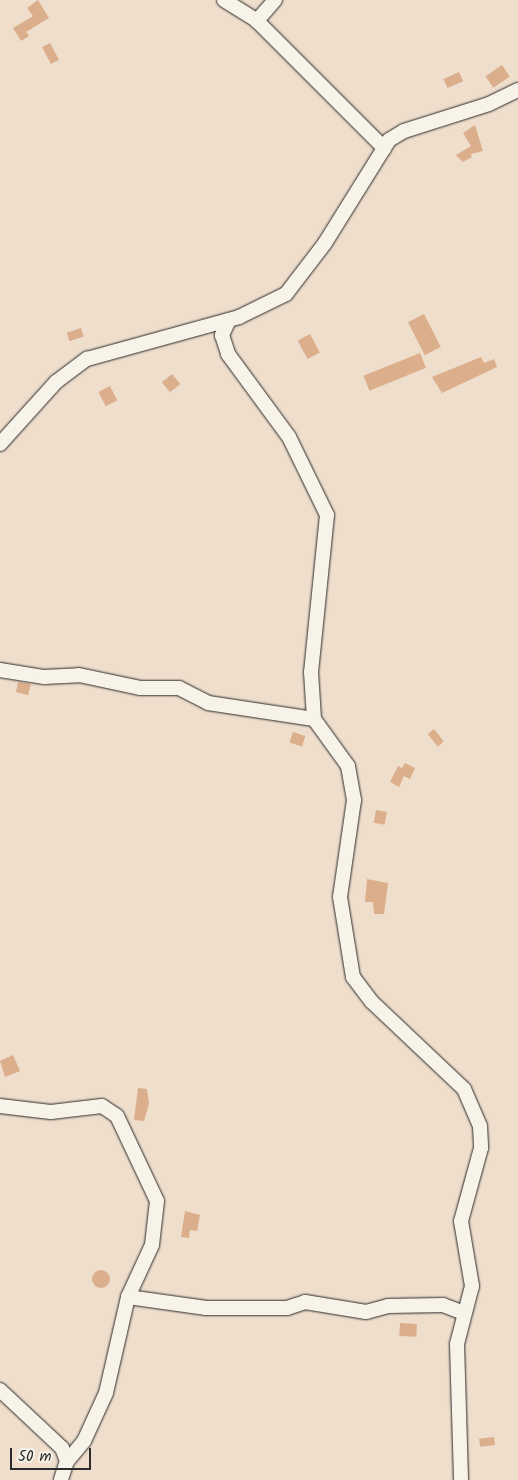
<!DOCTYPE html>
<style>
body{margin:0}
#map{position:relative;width:518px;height:1480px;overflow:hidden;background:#efdecc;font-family:Kalam,sans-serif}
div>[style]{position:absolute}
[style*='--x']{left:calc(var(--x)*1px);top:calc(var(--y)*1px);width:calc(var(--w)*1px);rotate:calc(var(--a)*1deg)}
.building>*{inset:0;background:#dbae8c;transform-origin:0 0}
.round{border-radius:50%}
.roads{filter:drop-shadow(0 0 1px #2b2b2b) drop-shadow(0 0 1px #2b2b2b)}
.minor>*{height:14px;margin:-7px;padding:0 7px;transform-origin:7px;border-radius:7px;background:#f7f3e8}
span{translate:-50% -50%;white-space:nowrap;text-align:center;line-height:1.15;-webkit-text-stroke:4px #f7f3e8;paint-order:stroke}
.scale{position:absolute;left:10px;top:1448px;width:81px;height:22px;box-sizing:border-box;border:2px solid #2b2b2b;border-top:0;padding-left:6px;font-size:15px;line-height:18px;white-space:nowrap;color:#2b2b2b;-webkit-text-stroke:4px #f7f3e8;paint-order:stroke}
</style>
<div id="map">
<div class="building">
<div style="clip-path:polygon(38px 0,49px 18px,26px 32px,29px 36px,21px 41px,13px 28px,33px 16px,27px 8px)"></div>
<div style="left:50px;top:43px;width:19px;height:9px;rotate:62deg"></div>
<div style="left:502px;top:65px;width:14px;height:20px;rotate:56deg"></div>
<div style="left:459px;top:72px;width:10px;height:17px;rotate:66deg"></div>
<div style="clip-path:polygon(475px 125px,483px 151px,471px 154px,472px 157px,463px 162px,456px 155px,471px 146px,463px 133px)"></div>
<div style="left:424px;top:314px;width:37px;height:18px;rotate:63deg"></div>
<div style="left:81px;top:328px;width:9px;height:15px;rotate:72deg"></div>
<div style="left:310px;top:334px;width:21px;height:14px;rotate:62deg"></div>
<div style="left:420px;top:353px;width:16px;height:61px;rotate:68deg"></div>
<div style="clip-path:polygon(481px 357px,484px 363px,494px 359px,497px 367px,442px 393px,432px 377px)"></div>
<div style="left:172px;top:374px;width:13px;height:13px;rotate:51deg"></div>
<div style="left:110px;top:386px;width:16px;height:13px;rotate:63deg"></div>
<div style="clip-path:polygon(18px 682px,31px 684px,28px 695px,16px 692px)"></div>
<div style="left:434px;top:729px;width:16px;height:8px;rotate:52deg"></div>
<div style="left:293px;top:732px;width:13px;height:11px;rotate:18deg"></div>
<div style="clip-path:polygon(405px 763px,415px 768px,410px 779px,404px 776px,399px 787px,390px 782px,398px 766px,402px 768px)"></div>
<div style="left:376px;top:810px;width:11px;height:13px;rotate:10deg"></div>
<div style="clip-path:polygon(367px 879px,388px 883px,384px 914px,374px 914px,373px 902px,365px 902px)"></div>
<div style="clip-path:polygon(13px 1055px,20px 1071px,5px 1077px,0 1061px)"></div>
<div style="clip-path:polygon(138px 1088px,147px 1089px,149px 1104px,144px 1121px,134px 1120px)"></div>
<div style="clip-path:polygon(185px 1211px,200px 1215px,197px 1231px,190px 1230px,189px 1238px,181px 1237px)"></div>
<div class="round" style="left:92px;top:1270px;width:18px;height:18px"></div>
<div style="left:400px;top:1323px;width:17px;height:13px;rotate:3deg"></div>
<div style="left:494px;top:1437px;width:8px;height:15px;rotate:83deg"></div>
</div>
<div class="roads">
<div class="minor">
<div style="--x:224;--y:0;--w:39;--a:32"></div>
<div style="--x:275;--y:0;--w:28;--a:131"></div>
<div style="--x:257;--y:21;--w:180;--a:45"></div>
<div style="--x:229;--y:320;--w:17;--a:115"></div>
<div style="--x:222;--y:335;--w:20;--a:72"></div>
<div style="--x:228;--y:354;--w:103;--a:53.7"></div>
<div style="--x:289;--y:437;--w:87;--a:64"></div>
<div style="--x:327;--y:515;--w:158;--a:95.8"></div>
<div style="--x:311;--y:672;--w:47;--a:86.3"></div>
<div style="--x:314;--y:719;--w:58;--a:54.1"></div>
<div style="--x:348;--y:766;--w:35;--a:80"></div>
<div style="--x:354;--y:800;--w:98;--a:98.2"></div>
<div style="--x:340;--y:897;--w:81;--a:80.8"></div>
<div style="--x:353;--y:977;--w:31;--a:53"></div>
<div style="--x:372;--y:1002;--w:127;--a:43.4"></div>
<div style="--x:464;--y:1089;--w:40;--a:66.6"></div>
<div style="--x:480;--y:1126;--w:22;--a:87"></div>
<div style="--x:481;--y:1148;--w:76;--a:105.3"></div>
<div style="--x:461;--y:1221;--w:66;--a:80.4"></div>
<div style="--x:472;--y:1286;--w:60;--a:104.5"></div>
<div style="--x:457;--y:1344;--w:136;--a:88.3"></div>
<div style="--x:0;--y:444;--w:84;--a:-47.9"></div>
<div style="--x:56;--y:382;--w:39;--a:-37"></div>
<div style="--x:87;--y:359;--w:158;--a:-15.4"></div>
<div style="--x:239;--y:317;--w:52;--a:-26.1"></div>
<div style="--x:286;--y:294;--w:64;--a:-52.6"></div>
<div style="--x:325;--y:243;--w:121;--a:-58.1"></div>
<div style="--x:389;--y:140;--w:17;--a:-31"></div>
<div style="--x:404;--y:131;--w:89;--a:-17.6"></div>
<div style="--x:489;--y:104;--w:32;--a:-26"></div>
<div style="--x:0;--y:670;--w:45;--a:9"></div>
<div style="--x:44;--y:677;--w:35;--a:-3"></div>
<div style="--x:79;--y:675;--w:62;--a:12"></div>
<div style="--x:140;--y:688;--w:39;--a:0"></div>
<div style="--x:179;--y:688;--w:33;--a:27"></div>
<div style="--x:208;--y:703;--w:107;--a:8.6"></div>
<div style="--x:0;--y:1106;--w:51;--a:6.7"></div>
<div style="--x:51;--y:1112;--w:51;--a:-6.7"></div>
<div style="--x:102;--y:1106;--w:18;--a:34"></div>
<div style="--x:117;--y:1116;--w:94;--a:64.8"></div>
<div style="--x:157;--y:1201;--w:44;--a:96.5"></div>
<div style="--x:152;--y:1245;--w:57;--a:114.8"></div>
<div style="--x:128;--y:1297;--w:98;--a:102.9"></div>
<div style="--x:106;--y:1393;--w:53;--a:114.6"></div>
<div style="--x:84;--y:1441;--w:26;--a:130"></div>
<div style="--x:128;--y:1297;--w:79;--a:8"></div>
<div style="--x:206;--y:1308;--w:81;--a:0"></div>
<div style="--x:287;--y:1308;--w:19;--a:-18"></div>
<div style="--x:305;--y:1302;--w:62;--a:9.3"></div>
<div style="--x:366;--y:1312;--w:23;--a:-15"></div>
<div style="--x:388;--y:1306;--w:55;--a:-1"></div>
<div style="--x:443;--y:1305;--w:22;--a:21"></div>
<div style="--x:0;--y:1390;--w:85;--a:43.1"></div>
<div style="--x:62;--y:1448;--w:14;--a:69"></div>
<div style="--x:67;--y:1461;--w:20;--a:108"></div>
</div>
</div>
<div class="scale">50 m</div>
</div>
